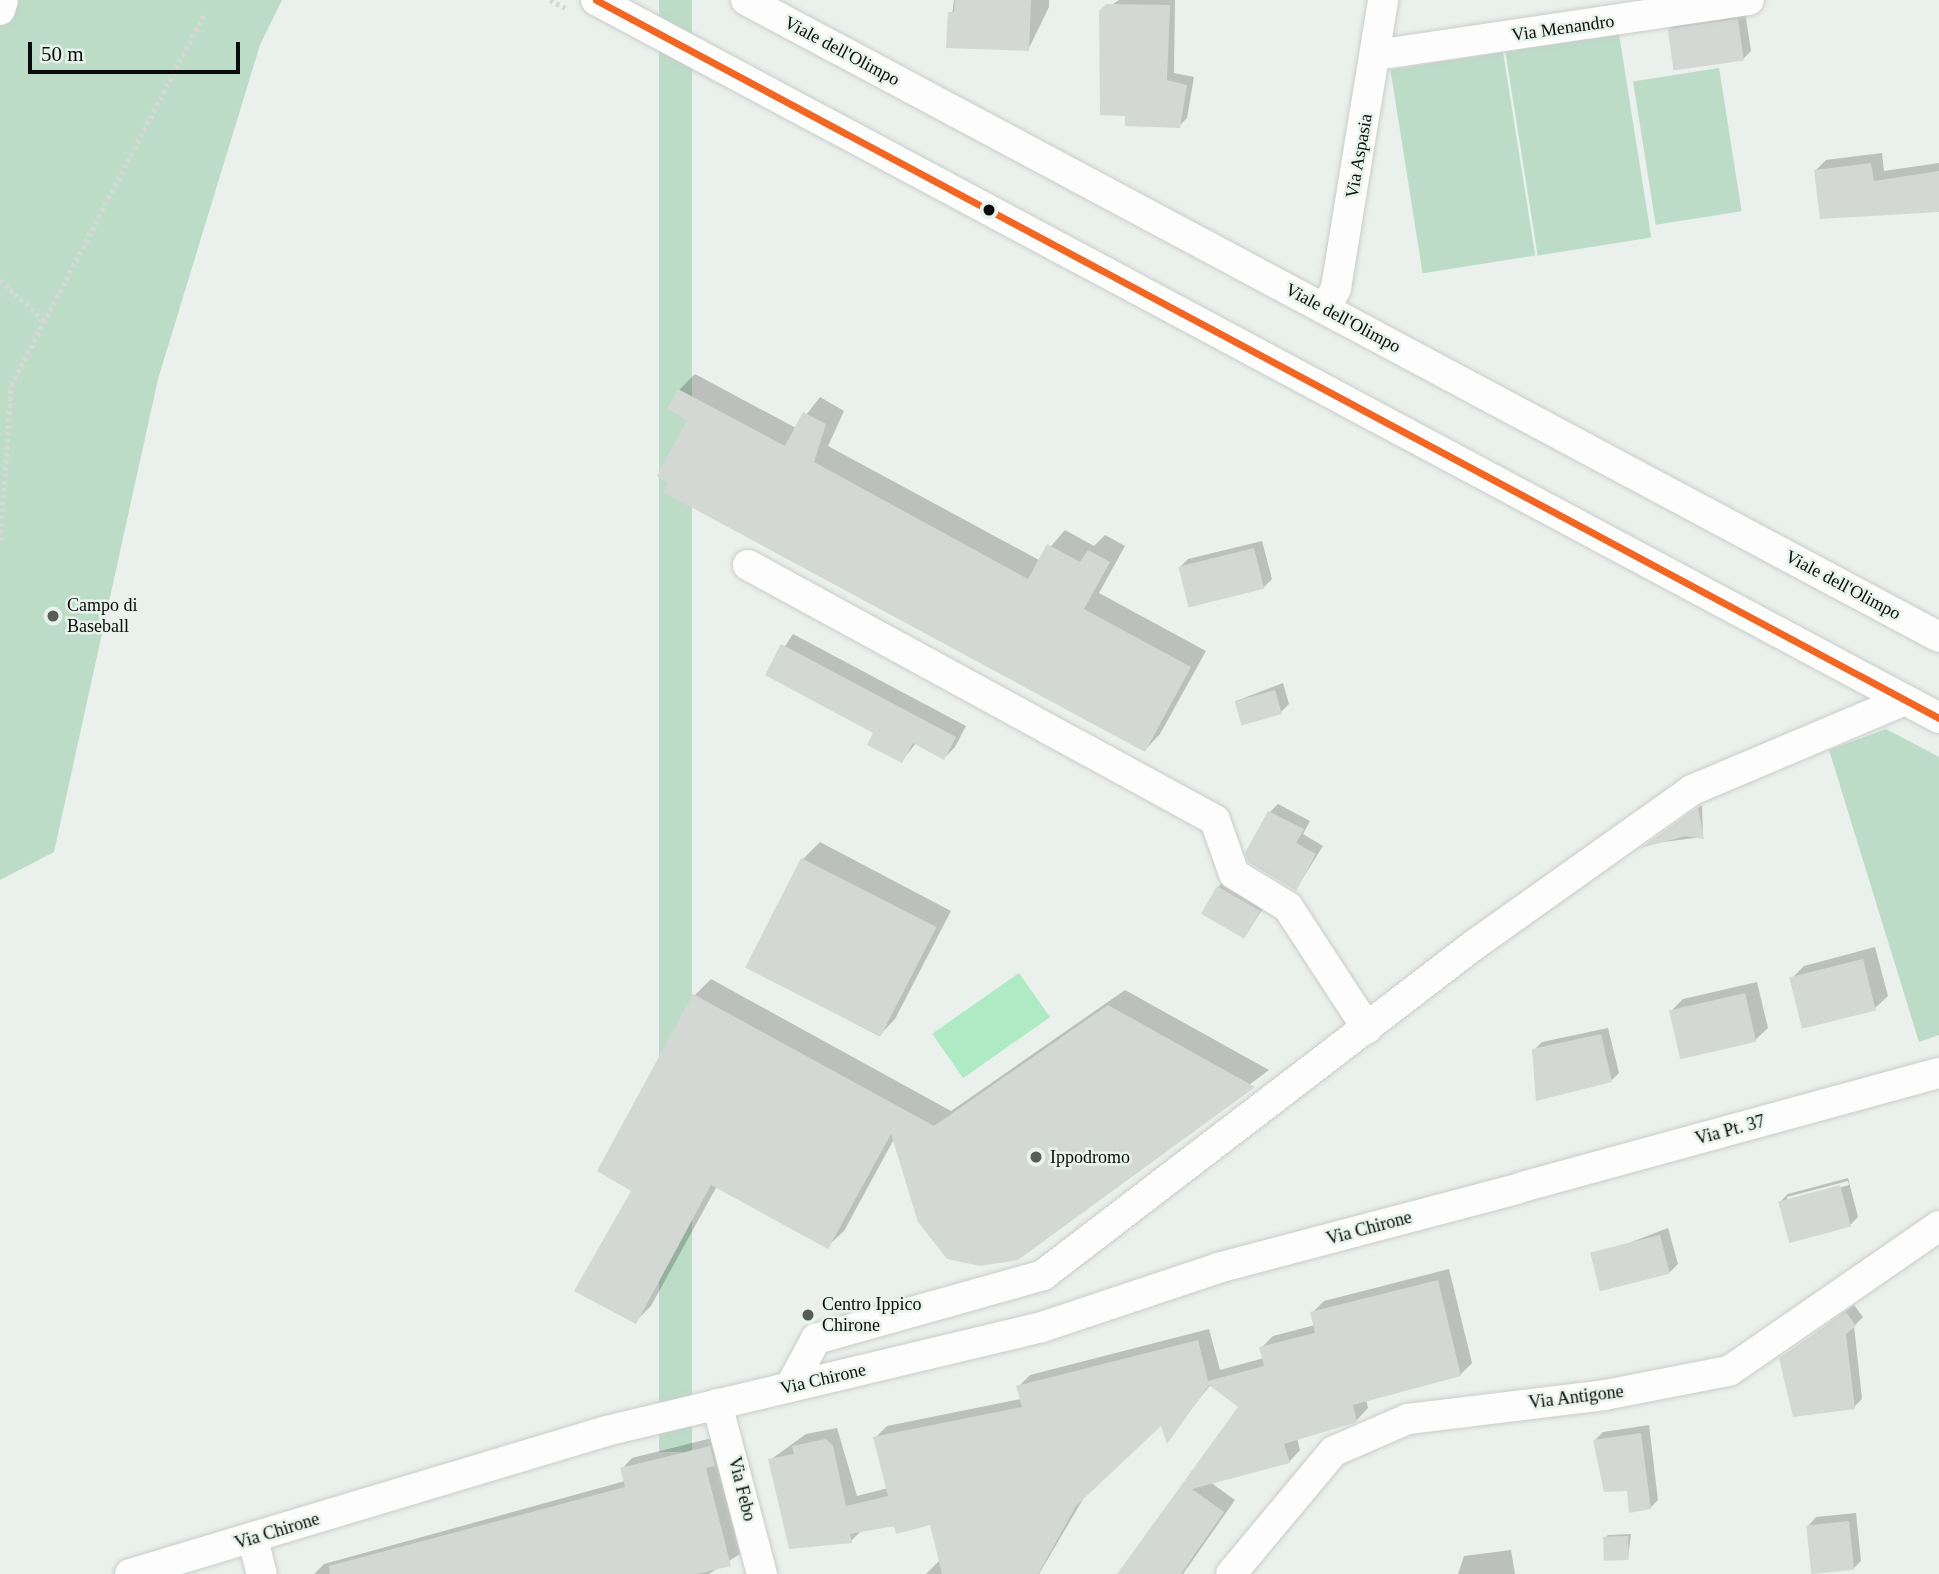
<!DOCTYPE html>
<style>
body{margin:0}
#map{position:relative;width:1939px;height:1574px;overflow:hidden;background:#eaf0ec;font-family:"Times New Roman",serif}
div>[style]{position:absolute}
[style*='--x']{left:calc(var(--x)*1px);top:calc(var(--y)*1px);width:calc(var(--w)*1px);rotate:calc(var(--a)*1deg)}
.green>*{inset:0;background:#bcdcc7;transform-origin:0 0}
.water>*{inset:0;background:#aeeac4;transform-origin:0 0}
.shadow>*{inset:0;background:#0003}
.building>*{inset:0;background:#d4d8d5;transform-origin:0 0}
.path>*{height:4.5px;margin-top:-2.25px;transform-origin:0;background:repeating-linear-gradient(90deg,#d6d8d7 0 3.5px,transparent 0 7px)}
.roads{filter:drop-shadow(0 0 2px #c9cdca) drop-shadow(0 0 2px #c9cdca)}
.minor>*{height:30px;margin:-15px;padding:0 15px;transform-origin:15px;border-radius:15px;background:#fcfdfc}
.bus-1>*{height:7px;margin:-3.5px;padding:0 3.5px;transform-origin:3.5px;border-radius:3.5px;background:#f26522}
.dots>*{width:19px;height:19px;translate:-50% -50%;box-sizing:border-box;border:4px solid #e7f3eb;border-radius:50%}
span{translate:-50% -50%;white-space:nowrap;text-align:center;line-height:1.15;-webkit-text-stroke:5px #e7f3eb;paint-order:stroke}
.street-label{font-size:18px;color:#090c0a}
.poi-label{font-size:18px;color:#090c0a}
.left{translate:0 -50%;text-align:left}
.scale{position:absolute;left:28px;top:42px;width:212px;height:32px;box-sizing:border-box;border:4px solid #090c0a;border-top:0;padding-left:9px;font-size:21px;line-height:24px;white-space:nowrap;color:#090c0a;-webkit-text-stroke:5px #e7f3eb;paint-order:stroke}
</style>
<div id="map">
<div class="green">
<div style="clip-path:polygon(0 0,282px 0,260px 45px,158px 379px,54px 852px,0 880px)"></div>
<div style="left:659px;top:0;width:33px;height:1452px"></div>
<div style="left:1619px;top:34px;width:206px;height:115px;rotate:81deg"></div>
<div style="left:1503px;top:52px;width:206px;height:114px;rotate:81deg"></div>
<div style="left:1719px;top:68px;width:145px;height:87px;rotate:81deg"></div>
<div style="clip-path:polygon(1886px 729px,1939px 757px,1939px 1035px,1919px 1042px,1829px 750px)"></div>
</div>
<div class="water">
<div style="left:1019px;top:973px;width:54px;height:106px;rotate:55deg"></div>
</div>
<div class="shadow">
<div style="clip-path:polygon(954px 0,1049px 0,1049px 7px,1028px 50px,948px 47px)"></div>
<div style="clip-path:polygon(1119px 0,1175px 0,1174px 73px,1194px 77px,1187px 118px,1179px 126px,1127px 114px,1101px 12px)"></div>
<div style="clip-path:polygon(1745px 12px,1751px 51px,1743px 59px,1669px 30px,1677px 22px)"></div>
<div style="clip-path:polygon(1882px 153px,1884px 171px,1939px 163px,1939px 207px,1816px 170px,1826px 160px)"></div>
<div style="clip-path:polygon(695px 374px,796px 428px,820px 397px,844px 411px,828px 446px,1039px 560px,1065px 530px,1094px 546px,1105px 535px,1125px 546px,1099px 593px,1206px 651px,1160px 734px,1145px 750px,689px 419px,679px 390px)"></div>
<div style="clip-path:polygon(1262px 541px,1272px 579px,1264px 587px,1180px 567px,1188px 559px)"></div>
<div style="clip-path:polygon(793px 634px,966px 726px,955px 747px,944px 758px,916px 743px,902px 761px,876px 732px,767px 674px)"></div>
<div style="clip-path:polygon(1283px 683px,1289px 704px,1281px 712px,1236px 701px)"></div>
<div style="clip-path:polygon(1278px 804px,1310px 821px,1303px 834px,1323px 846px,1296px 889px,1270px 812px)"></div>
<div style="clip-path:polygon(1702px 805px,1703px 837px,1647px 844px)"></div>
<div style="clip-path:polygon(820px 842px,951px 911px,895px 1019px,879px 1036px,747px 967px,803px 859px)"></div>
<div style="clip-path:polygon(1226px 879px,1267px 902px,1246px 935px,1218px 887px)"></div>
<div style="clip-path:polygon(1875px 947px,1888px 996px,1875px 1008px,1791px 979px,1804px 966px)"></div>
<div style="clip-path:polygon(711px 979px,951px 1111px,1125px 990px,1269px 1070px,1017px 1259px,894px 1139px,844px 1231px,828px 1246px,717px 1186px,651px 1306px,635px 1322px,633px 1190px,695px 995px)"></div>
<div style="clip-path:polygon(1757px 982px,1768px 1028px,1755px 1040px,1671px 1011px,1683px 999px)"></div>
<div style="clip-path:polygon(1608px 1028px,1619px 1073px,1612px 1080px,1534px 1050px,1542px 1042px)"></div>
<div style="clip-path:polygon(evenodd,1848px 1178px,1858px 1217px,1850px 1225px,1780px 1202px,1788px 1194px,1848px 1178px,1848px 1181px,1849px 1185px,1787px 1201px,1787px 1197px,1848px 1181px)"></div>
<div style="clip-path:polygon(1668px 1228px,1678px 1264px,1670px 1272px,1592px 1257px)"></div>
<div style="clip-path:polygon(1449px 1269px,1472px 1363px,1460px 1375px,1366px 1399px,1368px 1408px,1357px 1420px,1297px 1438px,1300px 1450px,1289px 1462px,1210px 1482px,1235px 1500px,1183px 1574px,1120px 1574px,1241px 1407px,1211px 1384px,1167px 1440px,1161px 1423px,1086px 1494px,1039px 1574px,926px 1574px,940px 1560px,931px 1523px,863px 1529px,851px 1541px,770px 1460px,806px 1434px,837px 1428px,857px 1496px,888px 1488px,875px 1438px,887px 1426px,1021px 1399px,1018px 1387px,1030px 1375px,1209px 1329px,1220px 1370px,1264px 1358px,1261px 1348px,1273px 1336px,1315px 1325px,1312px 1313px,1324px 1301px)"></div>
<div style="clip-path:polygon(1854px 1305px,1863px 1317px,1854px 1326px,1862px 1399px,1854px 1407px,1781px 1359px)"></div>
<div style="clip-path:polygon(1649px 1425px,1658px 1500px,1650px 1508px,1628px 1489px,1595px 1440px,1603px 1432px)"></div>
<div style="clip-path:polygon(720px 1436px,725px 1454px,717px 1462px,740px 1554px,709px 1574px,314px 1574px,324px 1564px,625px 1481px,622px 1469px,632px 1458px)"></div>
<div style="clip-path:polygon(1856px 1513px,1861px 1561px,1853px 1569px,1808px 1526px,1816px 1517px)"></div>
<div style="clip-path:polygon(1631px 1534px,1628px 1558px,1604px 1539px,1608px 1535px)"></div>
<div style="clip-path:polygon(1511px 1550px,1515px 1574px,1458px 1574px,1464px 1556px)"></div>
</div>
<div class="building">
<div style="clip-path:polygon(955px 0,1031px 0,1029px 51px,946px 48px,948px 12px,954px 12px)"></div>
<div style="clip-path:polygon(1106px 4px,1170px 5px,1167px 80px,1187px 85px,1180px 128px,1125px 126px,1125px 116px,1100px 115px,1099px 11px)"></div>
<div style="left:1738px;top:19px;width:42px;height:71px;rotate:82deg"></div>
<div style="clip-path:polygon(1871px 163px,1874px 181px,1939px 171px,1939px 212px,1820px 219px,1814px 170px)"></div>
<div style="clip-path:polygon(678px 389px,785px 446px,803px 412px,826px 424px,814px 462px,1028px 579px,1047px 544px,1080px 562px,1088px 550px,1110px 562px,1084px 609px,1191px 667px,1145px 752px,663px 492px,668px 483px,657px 476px,687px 420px,667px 409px)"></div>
<div style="left:1254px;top:548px;width:42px;height:78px;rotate:76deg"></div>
<div style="clip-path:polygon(781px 644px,956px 737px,944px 760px,913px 743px,902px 763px,867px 745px,873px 733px,765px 675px)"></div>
<div style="left:1275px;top:690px;width:25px;height:42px;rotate:74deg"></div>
<div style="clip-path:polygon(1698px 807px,1704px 839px,1686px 836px,1641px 848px)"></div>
<div style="clip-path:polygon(1268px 811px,1304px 829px,1296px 843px,1316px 854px,1296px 891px,1248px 862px,1245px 853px)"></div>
<div style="left:801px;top:858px;width:152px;height:123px;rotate:27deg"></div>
<div style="left:1217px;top:886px;width:50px;height:32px;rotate:30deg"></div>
<div style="left:1863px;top:959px;width:53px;height:76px;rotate:76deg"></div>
<div style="left:1745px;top:993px;width:50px;height:78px;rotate:77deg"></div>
<div style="clip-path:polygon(693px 994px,934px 1126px,1108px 1005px,1255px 1087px,1018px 1260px,980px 1266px,947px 1259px,918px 1222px,891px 1134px,828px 1249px,711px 1185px,636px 1324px,574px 1291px,631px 1191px,597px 1171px)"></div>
<div style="clip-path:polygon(1601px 1034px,1612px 1082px,1536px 1101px,1532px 1049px)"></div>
<div style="left:1840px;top:1185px;width:43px;height:64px;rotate:75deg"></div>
<div style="left:1660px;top:1235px;width:40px;height:72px;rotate:76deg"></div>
<div style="clip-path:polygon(1438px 1280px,1461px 1376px,1353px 1405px,1357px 1422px,1284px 1444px,1290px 1463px,1192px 1489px,1224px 1512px,1181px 1574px,1117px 1574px,1238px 1407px,1209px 1385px,1167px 1444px,1161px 1426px,1076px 1506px,1038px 1574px,942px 1574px,930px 1525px,896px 1534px,894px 1526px,850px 1534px,852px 1543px,789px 1549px,768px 1459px,794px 1454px,792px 1446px,826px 1439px,833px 1446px,846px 1506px,888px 1496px,873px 1437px,1022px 1407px,1016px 1386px,1198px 1340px,1208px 1381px,1264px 1366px,1259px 1347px,1315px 1333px,1310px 1312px)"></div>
<div style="clip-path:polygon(1846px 1312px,1856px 1326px,1846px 1334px,1855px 1409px,1793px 1417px,1779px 1358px)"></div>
<div style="clip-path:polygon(1641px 1433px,1651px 1509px,1629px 1513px,1627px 1491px,1604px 1492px,1593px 1440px)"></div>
<div style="clip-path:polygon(710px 1446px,715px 1466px,706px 1468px,731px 1566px,697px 1574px,330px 1574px,329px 1566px,625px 1487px,620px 1468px)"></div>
<div style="left:1849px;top:1521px;width:49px;height:43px;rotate:84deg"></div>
<div style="left:1628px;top:1536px;width:24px;height:25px;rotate:88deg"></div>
</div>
<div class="path">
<div style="--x:550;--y:0;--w:20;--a:27"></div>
<div style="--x:0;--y:280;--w:60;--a:43"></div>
<div style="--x:0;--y:540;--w:155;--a:-85.9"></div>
<div style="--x:11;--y:385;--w:420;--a:-62.5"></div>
</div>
<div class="roads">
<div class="minor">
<div style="--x:596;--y:0;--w:1523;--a:28.13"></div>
<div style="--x:746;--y:0;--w:1352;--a:28.1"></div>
<div style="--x:0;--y:10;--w:10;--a:-73"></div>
<div style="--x:1376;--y:55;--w:377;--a:-8.4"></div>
<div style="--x:1325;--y:309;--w:24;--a:-62"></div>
<div style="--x:1336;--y:288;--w:292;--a:-80.7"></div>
<div style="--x:748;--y:565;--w:532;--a:28.64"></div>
<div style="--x:1215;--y:820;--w:57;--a:70.6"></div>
<div style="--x:1234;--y:874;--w:63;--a:31.4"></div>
<div style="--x:1288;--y:907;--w:145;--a:56.9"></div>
<div style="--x:1522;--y:1187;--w:432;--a:-15.3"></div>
<div style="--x:790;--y:1387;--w:55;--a:-61.6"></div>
<div style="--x:816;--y:1339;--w:236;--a:-15.7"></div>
<div style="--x:1043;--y:1275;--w:543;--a:-37.44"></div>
<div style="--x:1474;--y:945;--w:267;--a:-35.4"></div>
<div style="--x:1692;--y:790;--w:231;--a:-22.9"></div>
<div style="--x:717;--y:1404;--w:176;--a:75.2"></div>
<div style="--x:253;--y:1539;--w:36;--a:76"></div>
<div style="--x:130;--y:1574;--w:497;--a:-16.7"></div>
<div style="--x:606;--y:1431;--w:448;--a:-13.4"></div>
<div style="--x:1042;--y:1327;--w:186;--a:-18.5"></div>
<div style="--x:1218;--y:1268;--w:310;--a:-14.8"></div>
<div style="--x:1231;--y:1574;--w:160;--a:-50.1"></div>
<div style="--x:1334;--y:1451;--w:81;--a:-23.4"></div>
<div style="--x:1408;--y:1419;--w:198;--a:-6.9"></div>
<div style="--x:1605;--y:1395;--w:126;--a:-11"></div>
<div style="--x:1729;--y:1371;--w:255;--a:-34.6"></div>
</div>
</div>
<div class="bus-1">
<div style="--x:596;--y:0;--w:1523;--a:28.13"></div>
</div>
<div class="dots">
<div style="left:989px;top:210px;background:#090c0a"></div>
<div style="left:53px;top:616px;background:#585c59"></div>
<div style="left:1036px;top:1157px;background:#585c59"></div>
<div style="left:808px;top:1315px;background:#585c59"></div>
</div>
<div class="street-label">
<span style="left:1563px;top:28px;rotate:-8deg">Via Menandro</span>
<span style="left:842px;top:51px;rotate:28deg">Viale dell'Olimpo</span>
<span style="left:1359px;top:156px;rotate:-80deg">Via Aspasia</span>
<span style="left:1343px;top:318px;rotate:28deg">Viale dell'Olimpo</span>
<span style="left:1843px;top:585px;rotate:28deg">Viale dell'Olimpo</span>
<span style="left:1730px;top:1130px;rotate:-15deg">Via Pt. 37</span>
<span style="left:1369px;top:1228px;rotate:-15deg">Via Chirone</span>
<span style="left:823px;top:1379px;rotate:-13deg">Via Chirone</span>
<span style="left:1576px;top:1397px;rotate:-7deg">Via Antigone</span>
<span style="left:742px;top:1489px;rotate:76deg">Via Febo</span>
<span style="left:277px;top:1531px;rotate:-17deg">Via Chirone</span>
</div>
<div class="poi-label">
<span class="left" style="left:67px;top:616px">Campo di<br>Baseball</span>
<span class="left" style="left:1050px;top:1157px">Ippodromo</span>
<span class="left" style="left:822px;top:1315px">Centro Ippico<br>Chirone</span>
</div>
<div class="scale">50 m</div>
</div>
